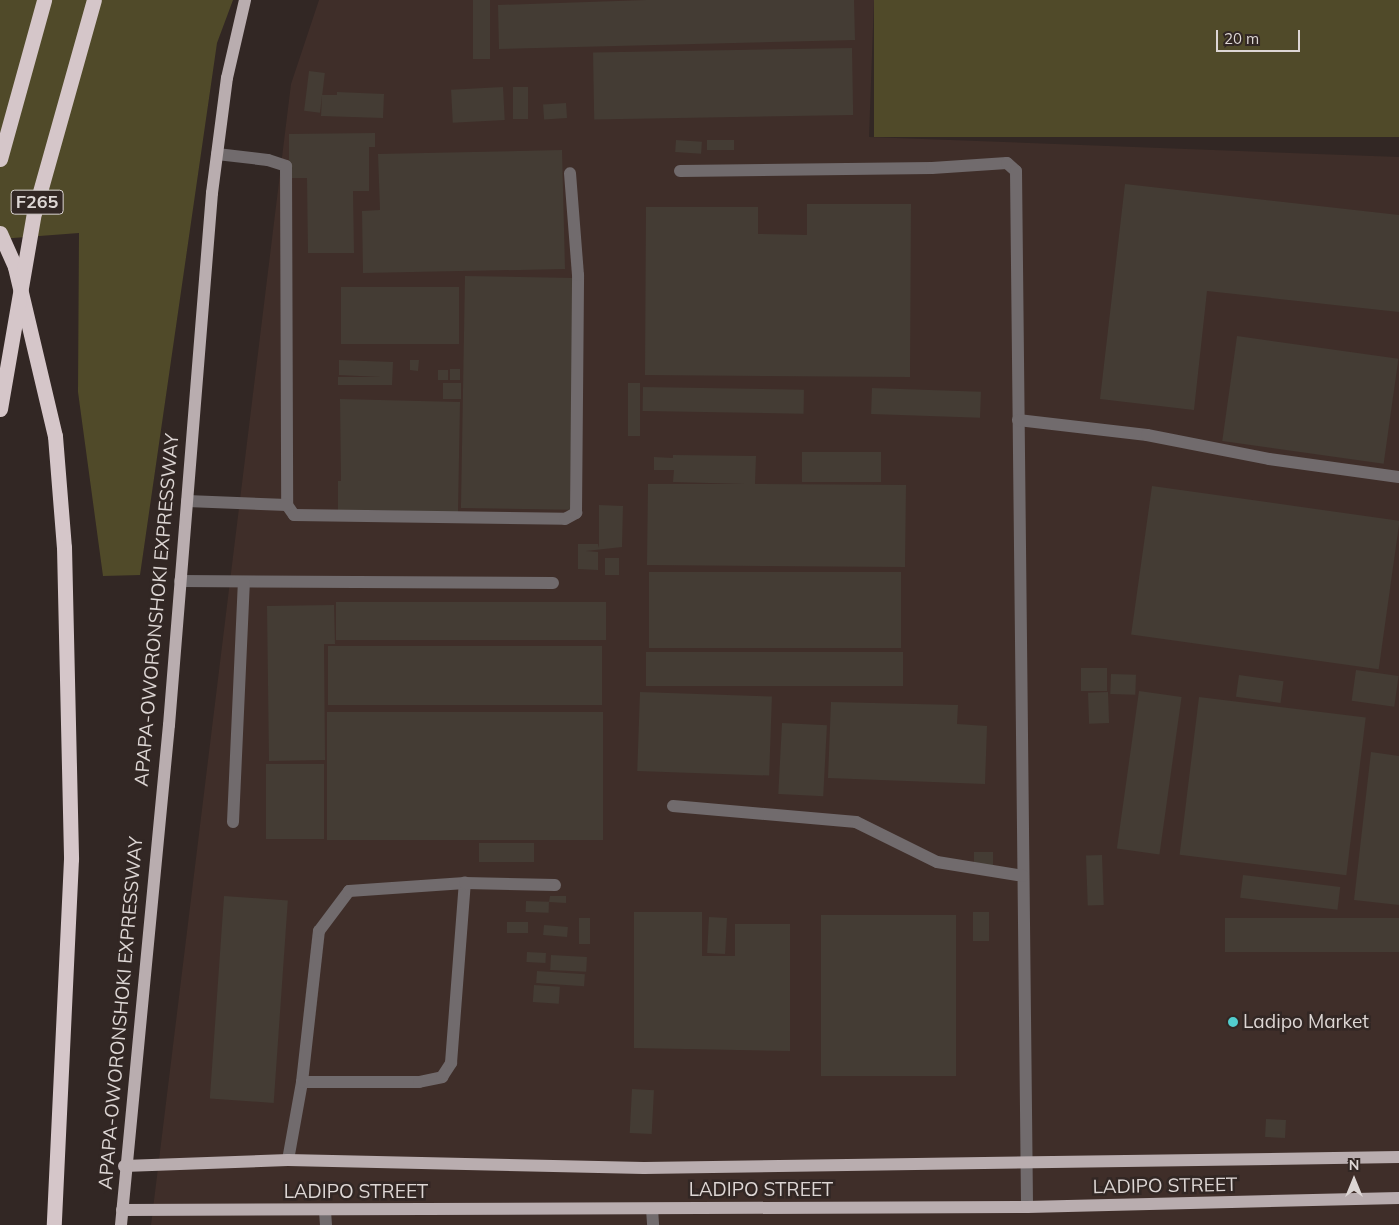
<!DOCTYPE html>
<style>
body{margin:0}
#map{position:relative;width:1399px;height:1225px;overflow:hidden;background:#322724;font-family:Mulish,sans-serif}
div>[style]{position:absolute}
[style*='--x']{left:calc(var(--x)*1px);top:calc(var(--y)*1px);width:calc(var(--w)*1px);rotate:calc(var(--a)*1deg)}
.built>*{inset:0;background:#3f2e29}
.green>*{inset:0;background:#504a29;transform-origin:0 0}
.building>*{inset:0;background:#443c34;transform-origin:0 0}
.minor>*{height:12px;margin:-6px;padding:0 6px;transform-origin:6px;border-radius:6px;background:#716b6d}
.major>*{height:12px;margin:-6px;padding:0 6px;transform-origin:6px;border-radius:6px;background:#b9adaf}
.highway>*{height:15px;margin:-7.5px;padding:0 7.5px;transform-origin:7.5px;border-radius:7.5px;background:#d5c6c9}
.dots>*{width:14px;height:14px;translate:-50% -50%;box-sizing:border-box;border:2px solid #322724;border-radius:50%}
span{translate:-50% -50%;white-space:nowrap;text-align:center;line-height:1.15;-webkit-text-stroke:5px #322724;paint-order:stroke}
.shield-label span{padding:1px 4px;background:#322724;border:1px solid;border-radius:4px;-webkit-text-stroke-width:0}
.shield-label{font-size:18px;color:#ddd6d4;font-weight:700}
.street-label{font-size:19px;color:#ddd6d4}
.poi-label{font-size:19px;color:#ddd6d4}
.left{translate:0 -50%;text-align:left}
.north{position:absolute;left:1329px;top:1155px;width:50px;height:50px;-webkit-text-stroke:4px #322724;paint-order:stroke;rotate:0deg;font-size:14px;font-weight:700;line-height:20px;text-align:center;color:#ddd6d4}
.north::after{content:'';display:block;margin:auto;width:18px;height:22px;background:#ddd6d4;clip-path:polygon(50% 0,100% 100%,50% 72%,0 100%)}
.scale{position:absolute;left:1216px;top:30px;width:84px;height:22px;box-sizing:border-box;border:2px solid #ddd6d4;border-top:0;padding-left:6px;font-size:15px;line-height:18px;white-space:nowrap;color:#ddd6d4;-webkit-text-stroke:4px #322724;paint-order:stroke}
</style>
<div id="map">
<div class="built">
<div style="clip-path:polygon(319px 0,874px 0,869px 137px,1399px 157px,1399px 1225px,151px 1225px,291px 84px)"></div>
</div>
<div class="green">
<div style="clip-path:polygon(0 0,233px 0,217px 43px,140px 575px,103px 576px,78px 392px,79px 233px,0 239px)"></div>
<div style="left:874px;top:0;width:525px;height:137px"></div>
</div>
<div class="building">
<div style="left:473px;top:0;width:17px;height:59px"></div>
<div style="clip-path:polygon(646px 0,854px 0,855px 40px,499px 49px,498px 5px)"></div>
<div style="left:852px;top:48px;width:67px;height:259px;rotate:89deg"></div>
<div style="left:309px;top:71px;width:16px;height:40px;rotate:7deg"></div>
<div style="left:503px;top:87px;width:33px;height:52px;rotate:87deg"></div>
<div style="left:513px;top:87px;width:15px;height:32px"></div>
<div style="clip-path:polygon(337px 92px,384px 94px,383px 118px,321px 116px,322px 95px,337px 95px)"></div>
<div style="left:566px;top:103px;width:15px;height:23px;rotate:86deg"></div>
<div style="clip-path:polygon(375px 133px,375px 147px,369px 147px,369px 191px,353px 191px,354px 253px,308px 253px,307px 178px,289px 178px,289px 134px)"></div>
<div style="left:676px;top:140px;width:26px;height:12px;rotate:4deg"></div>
<div style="left:707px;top:140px;width:27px;height:10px"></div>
<div style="clip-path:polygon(562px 150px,565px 269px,363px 273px,362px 211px,380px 210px,378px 154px)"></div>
<div style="clip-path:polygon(1125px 184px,1399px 215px,1399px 312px,1207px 291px,1194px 410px,1100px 399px)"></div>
<div style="clip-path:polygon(807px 204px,911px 204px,910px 377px,645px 375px,646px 207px,758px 207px,758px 234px,807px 235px)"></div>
<div style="left:465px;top:276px;width:109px;height:232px;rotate:1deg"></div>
<div style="left:341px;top:287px;width:118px;height:57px"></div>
<div style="left:1237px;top:336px;width:163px;height:106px;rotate:8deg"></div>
<div style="clip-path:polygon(339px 360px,393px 362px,392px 385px,338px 385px,338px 377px,381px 377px,339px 375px)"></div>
<div style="clip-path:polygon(410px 360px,419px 360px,418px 371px,410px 370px)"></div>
<div style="left:450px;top:369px;width:10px;height:11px"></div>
<div style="left:438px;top:370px;width:10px;height:10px"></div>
<div style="left:443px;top:383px;width:18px;height:16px"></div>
<div style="left:628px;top:383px;width:12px;height:53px"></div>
<div style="left:643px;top:387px;width:161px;height:24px;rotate:1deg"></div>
<div style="left:872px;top:388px;width:109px;height:26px;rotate:2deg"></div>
<div style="clip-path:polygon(340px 399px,460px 402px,458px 512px,338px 510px,338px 481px,341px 481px)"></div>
<div style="left:802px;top:452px;width:79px;height:30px"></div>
<div style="clip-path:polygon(673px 455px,756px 456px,755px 484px,906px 485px,905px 567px,647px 565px,648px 484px,745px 484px,673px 482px,674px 470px,654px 470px,654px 457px,673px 458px)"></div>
<div style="left:1152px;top:486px;width:250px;height:150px;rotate:8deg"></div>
<div style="clip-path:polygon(599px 505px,623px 506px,622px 547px,586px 551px,598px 552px,598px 570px,578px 569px,578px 544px,598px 544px,599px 548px)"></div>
<div style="left:605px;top:558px;width:14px;height:17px"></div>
<div style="left:649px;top:572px;width:252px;height:76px"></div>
<div style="left:606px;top:602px;width:38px;height:270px;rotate:90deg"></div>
<div style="clip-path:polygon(334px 605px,335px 644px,324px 644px,325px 760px,269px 761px,267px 606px)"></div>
<div style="left:328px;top:646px;width:274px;height:59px"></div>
<div style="left:646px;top:652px;width:257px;height:34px"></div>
<div style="left:1081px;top:668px;width:26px;height:23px"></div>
<div style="left:1356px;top:670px;width:43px;height:31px;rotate:8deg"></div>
<div style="left:1111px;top:674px;width:25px;height:20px;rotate:2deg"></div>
<div style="left:1239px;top:675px;width:45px;height:22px;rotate:8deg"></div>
<div style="left:1139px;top:691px;width:43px;height:159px;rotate:8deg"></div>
<div style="left:640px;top:692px;width:132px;height:79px;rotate:2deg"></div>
<div style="left:1108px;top:692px;width:31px;height:20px;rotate:88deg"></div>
<div style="left:1199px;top:697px;width:168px;height:159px;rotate:7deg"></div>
<div style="clip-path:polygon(831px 702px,958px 705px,957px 724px,987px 726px,985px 784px,828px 778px)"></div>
<div style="left:603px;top:712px;width:128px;height:276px;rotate:90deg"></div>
<div style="left:782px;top:723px;width:45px;height:71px;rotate:3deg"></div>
<div style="clip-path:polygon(1371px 752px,1399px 756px,1399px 905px,1354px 900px)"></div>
<div style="left:266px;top:764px;width:58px;height:75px"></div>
<div style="left:534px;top:843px;width:19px;height:55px;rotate:90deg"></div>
<div style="left:974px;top:852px;width:19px;height:13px"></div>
<div style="left:1102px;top:855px;width:50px;height:16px;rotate:88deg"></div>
<div style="left:1243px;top:875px;width:98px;height:23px;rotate:7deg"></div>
<div style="left:224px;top:896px;width:64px;height:203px;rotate:4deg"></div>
<div style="clip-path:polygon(550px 896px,566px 896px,566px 903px,549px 902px)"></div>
<div style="left:526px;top:901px;width:23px;height:11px;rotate:2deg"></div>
<div style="clip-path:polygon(634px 912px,702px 912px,702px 956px,735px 956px,735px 924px,790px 924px,790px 1051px,634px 1048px)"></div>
<div style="left:973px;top:912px;width:16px;height:29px"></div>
<div style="left:821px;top:915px;width:135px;height:161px"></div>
<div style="left:709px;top:917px;width:18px;height:36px;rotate:3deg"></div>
<div style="left:579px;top:918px;width:11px;height:26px"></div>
<div style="left:1399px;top:918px;width:34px;height:174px;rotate:90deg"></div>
<div style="left:507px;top:922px;width:21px;height:11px"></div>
<div style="left:544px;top:925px;width:24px;height:10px;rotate:5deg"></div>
<div style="left:527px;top:952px;width:19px;height:10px;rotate:3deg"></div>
<div style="left:551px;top:955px;width:36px;height:15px;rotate:3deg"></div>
<div style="left:537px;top:971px;width:48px;height:12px;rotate:4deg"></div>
<div style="left:534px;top:985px;width:26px;height:17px;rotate:4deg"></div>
<div style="left:632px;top:1089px;width:22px;height:44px;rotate:3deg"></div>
<div style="left:1266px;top:1119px;width:20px;height:18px;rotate:3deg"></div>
</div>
<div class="minor">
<div style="--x:217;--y:154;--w:51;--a:6.7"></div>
<div style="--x:268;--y:160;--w:19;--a:18"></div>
<div style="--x:286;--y:166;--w:339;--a:89.8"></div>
<div style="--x:287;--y:505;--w:12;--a:55"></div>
<div style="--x:294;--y:515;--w:271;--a:0.8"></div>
<div style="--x:565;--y:519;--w:13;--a:-29"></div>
<div style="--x:576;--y:513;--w:238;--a:-89.5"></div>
<div style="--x:578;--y:275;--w:102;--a:-94.5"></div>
<div style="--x:680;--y:171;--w:252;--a:-0.7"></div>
<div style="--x:932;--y:168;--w:75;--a:-3.8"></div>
<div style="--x:1007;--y:163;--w:12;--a:42"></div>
<div style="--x:1016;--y:171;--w:1036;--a:89.39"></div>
<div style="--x:1018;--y:420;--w:130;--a:6.6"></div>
<div style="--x:1147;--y:435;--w:124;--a:11.1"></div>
<div style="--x:1269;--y:459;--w:131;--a:7.9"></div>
<div style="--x:187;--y:501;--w:100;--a:2.3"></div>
<div style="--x:180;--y:581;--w:373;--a:0.3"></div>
<div style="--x:673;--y:806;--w:184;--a:5"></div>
<div style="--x:856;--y:822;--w:90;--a:26.3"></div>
<div style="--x:937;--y:862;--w:87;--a:9.2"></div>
<div style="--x:233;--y:822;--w:239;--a:-87.4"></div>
<div style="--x:302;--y:1082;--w:117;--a:0"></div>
<div style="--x:419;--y:1082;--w:24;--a:-12"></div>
<div style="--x:442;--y:1077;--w:17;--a:-57"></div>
<div style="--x:451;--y:1063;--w:181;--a:-85.6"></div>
<div style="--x:288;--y:1160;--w:79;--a:-79.8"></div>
<div style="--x:302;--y:1082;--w:152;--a:-83.6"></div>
<div style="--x:319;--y:931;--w:50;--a:-53.1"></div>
<div style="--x:349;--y:891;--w:116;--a:-3.9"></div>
<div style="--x:465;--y:883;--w:90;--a:1.3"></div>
<div style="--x:652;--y:1209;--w:16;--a:86"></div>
<div style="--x:325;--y:1211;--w:14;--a:86"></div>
</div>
<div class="major">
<div style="--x:124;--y:1166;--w:164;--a:-2.1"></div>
<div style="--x:288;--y:1160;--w:356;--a:1.3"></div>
<div style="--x:644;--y:1168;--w:755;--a:-0.83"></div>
<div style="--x:122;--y:1210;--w:905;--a:-0.19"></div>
<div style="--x:1027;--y:1207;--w:372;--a:-1.4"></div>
<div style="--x:121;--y:1225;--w:502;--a:-84.52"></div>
<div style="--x:169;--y:725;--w:534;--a:-85.38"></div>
<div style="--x:212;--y:193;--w:116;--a:-82.6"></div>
<div style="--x:227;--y:78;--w:80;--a:-77"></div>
</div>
<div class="highway">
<div style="--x:0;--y:159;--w:165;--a:-74.5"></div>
<div style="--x:0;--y:233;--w:37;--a:66"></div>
<div style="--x:15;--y:267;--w:174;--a:76.7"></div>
<div style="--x:55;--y:436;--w:111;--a:85.4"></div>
<div style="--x:64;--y:547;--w:312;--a:88.7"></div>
<div style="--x:71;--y:859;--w:366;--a:92.7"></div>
<div style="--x:0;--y:409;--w:199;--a:-80.2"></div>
<div style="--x:34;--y:213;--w:221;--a:-74.3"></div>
</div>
<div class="dots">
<div style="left:1233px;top:1022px;background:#52cdce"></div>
</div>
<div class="shield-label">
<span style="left:37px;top:202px">F265</span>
</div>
<div class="street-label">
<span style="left:157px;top:610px;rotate:-85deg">APAPA-OWORONSHOKI EXPRESSWAY</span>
<span style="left:121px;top:1013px;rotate:-85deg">APAPA-OWORONSHOKI EXPRESSWAY</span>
<span style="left:1165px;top:1186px;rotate:-1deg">LADIPO STREET</span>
<span style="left:761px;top:1190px">LADIPO STREET</span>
<span style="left:356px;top:1192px">LADIPO STREET</span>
</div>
<div class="poi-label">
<span class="left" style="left:1243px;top:1022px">Ladipo Market</span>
</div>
<div class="north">N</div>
<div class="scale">20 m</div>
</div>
